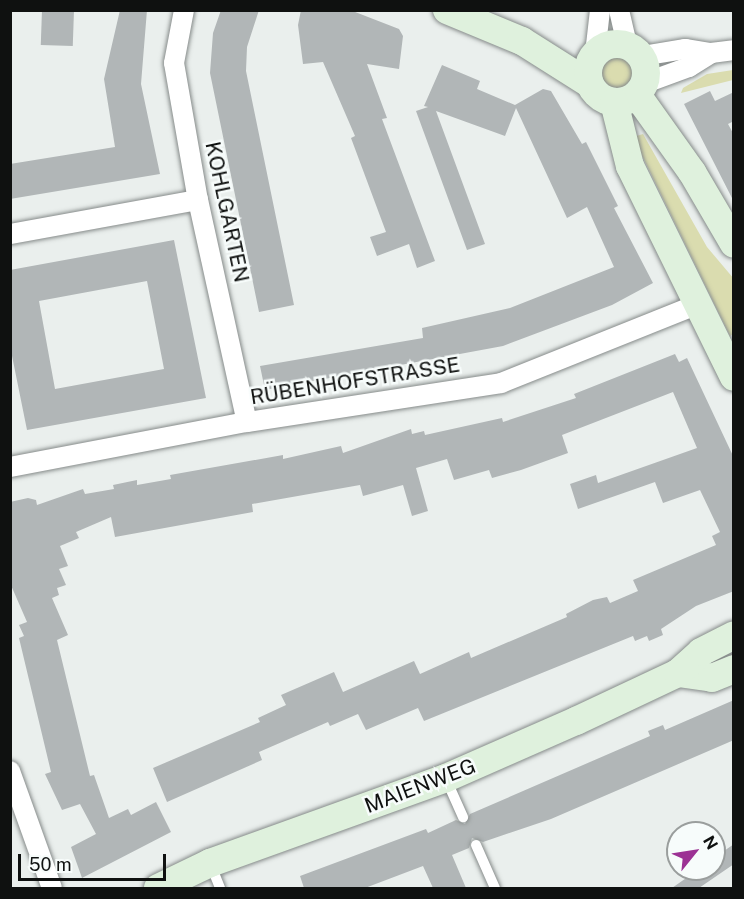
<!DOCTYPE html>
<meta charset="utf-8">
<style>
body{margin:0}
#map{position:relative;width:744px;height:899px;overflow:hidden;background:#eaefed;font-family:"Public Sans",sans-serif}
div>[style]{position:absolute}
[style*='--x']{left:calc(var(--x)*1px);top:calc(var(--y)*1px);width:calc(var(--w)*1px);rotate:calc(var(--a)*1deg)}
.green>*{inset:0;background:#dadcaf}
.round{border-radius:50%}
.building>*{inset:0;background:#b1b6b7;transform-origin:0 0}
.roads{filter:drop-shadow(0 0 2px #868b8a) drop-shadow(0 0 2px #868b8a)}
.lane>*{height:10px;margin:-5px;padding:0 5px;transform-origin:5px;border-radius:5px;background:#fff}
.street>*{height:20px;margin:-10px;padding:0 10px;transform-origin:10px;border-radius:10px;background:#fff}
.secondary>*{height:28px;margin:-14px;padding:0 14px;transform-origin:14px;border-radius:14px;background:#dff1dd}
.secondary>.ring{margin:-14px;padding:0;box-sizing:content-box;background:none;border:28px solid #dff1dd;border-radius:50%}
span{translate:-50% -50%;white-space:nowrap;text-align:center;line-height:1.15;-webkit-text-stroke:5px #f7fcfb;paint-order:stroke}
.street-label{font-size:21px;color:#0f1110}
.frame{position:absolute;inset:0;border:12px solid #0f1110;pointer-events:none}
.north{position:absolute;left:666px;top:821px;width:60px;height:60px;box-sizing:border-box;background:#f7fcfb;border:2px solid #9a9e9d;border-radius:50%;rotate:60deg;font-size:16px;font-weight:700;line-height:24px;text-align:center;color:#0f1110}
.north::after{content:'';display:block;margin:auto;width:21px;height:27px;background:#9c3294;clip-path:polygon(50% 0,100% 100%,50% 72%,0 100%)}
.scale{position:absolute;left:18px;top:854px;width:148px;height:27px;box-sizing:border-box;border:3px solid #0f1110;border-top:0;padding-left:8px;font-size:18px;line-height:21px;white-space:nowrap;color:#0f1110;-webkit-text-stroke:4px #f7fcfb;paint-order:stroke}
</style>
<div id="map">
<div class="green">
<div class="round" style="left:602px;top:58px;width:30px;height:30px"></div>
<div style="clip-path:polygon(733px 70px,733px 80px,681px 93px,683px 88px,707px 74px)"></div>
<div style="clip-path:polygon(643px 134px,707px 247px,734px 279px,733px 334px,730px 336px,633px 137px)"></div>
</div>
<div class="building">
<div style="left:42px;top:10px;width:32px;height:35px;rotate:2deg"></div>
<div style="clip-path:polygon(120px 10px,147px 10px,141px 84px,160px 174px,10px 199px,10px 164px,115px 147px,104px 79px)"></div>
<div style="clip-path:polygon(221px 10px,259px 10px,247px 47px,246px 71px,294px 305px,259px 312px,210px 73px,213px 33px)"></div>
<div style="clip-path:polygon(301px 10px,350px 10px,399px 29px,403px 36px,399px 69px,367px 64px,387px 118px,382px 119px,435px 261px,417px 268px,409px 244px,377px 256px,370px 237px,386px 232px,351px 138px,355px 136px,323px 62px,303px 64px,298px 25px)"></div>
<div style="clip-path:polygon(442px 65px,480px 81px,477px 89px,515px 105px,543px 89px,551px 91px,582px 144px,586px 142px,618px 206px,614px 208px,653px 283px,612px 305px,503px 346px,265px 390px,260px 366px,423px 338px,422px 328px,510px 308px,614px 267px,587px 207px,567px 218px,516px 108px,505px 136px,436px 111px,485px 244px,467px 250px,416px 111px,428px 107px,424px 106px)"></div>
<div style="clip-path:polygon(710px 91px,715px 101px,734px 92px,734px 121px,728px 124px,734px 135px,734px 202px,684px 104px)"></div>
<div style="clip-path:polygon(evenodd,174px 240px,206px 398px,27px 430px,10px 346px,10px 270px,174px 240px,147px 281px,164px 369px,55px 389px,39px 301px,147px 281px)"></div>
<div style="clip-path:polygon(675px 354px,679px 362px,687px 358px,734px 458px,734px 591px,696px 606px,661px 629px,663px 635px,649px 641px,647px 636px,635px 641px,633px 636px,424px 721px,418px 708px,366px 730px,358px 714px,330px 726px,328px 722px,259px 752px,262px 760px,167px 802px,153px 768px,260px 722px,258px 718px,286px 705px,281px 695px,334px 672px,343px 692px,414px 661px,420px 674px,469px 652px,471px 658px,567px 617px,566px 614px,593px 600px,607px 597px,610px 603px,638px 591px,633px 580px,716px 545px,712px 536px,720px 532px,700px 490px,663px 503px,655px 482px,578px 509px,571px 487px,570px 484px,596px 475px,598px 483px,697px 448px,673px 392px,562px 435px,568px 453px,521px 470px,492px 478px,489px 470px,454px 480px,447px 459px,416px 468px,428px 511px,412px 516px,403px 485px,363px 496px,360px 485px,252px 504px,253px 512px,115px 537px,111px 517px,76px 532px,79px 538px,60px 546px,68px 566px,59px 569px,66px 585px,57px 588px,59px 595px,52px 598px,68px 635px,57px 640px,90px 776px,94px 775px,109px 818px,128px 809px,131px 815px,156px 802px,171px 832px,82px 878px,71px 847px,96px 834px,80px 804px,62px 810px,45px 774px,51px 772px,19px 638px,24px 636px,19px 625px,27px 622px,10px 583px,10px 502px,28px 498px,36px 500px,37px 505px,83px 489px,85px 494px,114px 489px,113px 485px,137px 480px,137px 485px,171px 479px,170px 475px,283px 455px,283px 459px,341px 446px,343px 453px,411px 429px,412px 434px,424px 431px,425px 435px,502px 418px,503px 422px,576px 398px,574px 394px)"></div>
<div style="clip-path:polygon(734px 700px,734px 740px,551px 819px,483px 842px,472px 838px,469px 848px,452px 855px,466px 888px,433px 888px,423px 866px,365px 888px,304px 888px,300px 876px,426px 829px,428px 833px,456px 820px,465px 824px,470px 814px,650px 736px,648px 731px,663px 725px,665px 730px)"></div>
<div style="clip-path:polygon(734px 844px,734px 864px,699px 888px,672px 888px,699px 869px,714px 869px,714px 858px)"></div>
</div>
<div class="roads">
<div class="lane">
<div style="--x:446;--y:779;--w:42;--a:65.9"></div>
<div style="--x:476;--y:845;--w:47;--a:66.2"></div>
<div style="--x:210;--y:863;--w:27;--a:68"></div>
</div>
<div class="street">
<div style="--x:184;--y:10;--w:54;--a:100.7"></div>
<div style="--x:174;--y:63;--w:139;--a:80.1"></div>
<div style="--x:198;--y:200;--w:227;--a:77.6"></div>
<div style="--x:619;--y:10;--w:36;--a:77"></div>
<div style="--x:595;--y:54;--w:44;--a:-83.5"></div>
<div style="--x:642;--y:56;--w:44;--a:-9.2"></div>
<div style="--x:685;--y:49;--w:26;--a:9"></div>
<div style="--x:711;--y:53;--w:23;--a:-7"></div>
<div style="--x:645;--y:83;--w:47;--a:-20"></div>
<div style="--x:689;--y:67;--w:26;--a:-32"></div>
<div style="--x:10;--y:234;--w:191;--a:-10.3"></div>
<div style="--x:10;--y:467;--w:241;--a:-10.8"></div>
<div style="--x:247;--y:422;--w:257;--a:-8.7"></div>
<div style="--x:501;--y:383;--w:210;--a:-21.8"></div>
<div style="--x:10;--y:771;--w:124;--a:70.3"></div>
</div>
<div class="secondary">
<div style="--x:447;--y:10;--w:81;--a:22.5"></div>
<div style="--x:522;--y:41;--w:80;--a:32.3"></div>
<div class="ring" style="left:588px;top:44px;width:30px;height:30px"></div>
<div style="--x:637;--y:95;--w:95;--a:54.5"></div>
<div style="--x:692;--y:172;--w:83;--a:59.7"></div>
<div style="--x:614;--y:102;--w:66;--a:76"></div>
<div style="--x:630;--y:166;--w:235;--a:63.8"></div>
<div style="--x:678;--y:673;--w:34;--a:8"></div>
<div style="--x:712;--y:678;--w:24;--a:-22"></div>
<div style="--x:158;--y:888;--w:58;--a:-25.7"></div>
<div style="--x:210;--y:863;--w:251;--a:-19.8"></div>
<div style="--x:446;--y:778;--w:142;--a:-23.7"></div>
<div style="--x:576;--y:721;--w:113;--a:-25.2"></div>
<div style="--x:678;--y:673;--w:31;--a:-42"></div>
<div style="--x:701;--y:652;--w:37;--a:-27"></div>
</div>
</div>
<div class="street-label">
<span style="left:227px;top:212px;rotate:78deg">KOHLGARTEN</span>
<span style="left:355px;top:381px;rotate:-9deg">RÜBENHOFSTRASSE</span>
<span style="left:420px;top:786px;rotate:-21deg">MAIENWEG</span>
</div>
<div class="frame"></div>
<div class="north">N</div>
<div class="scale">50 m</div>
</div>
